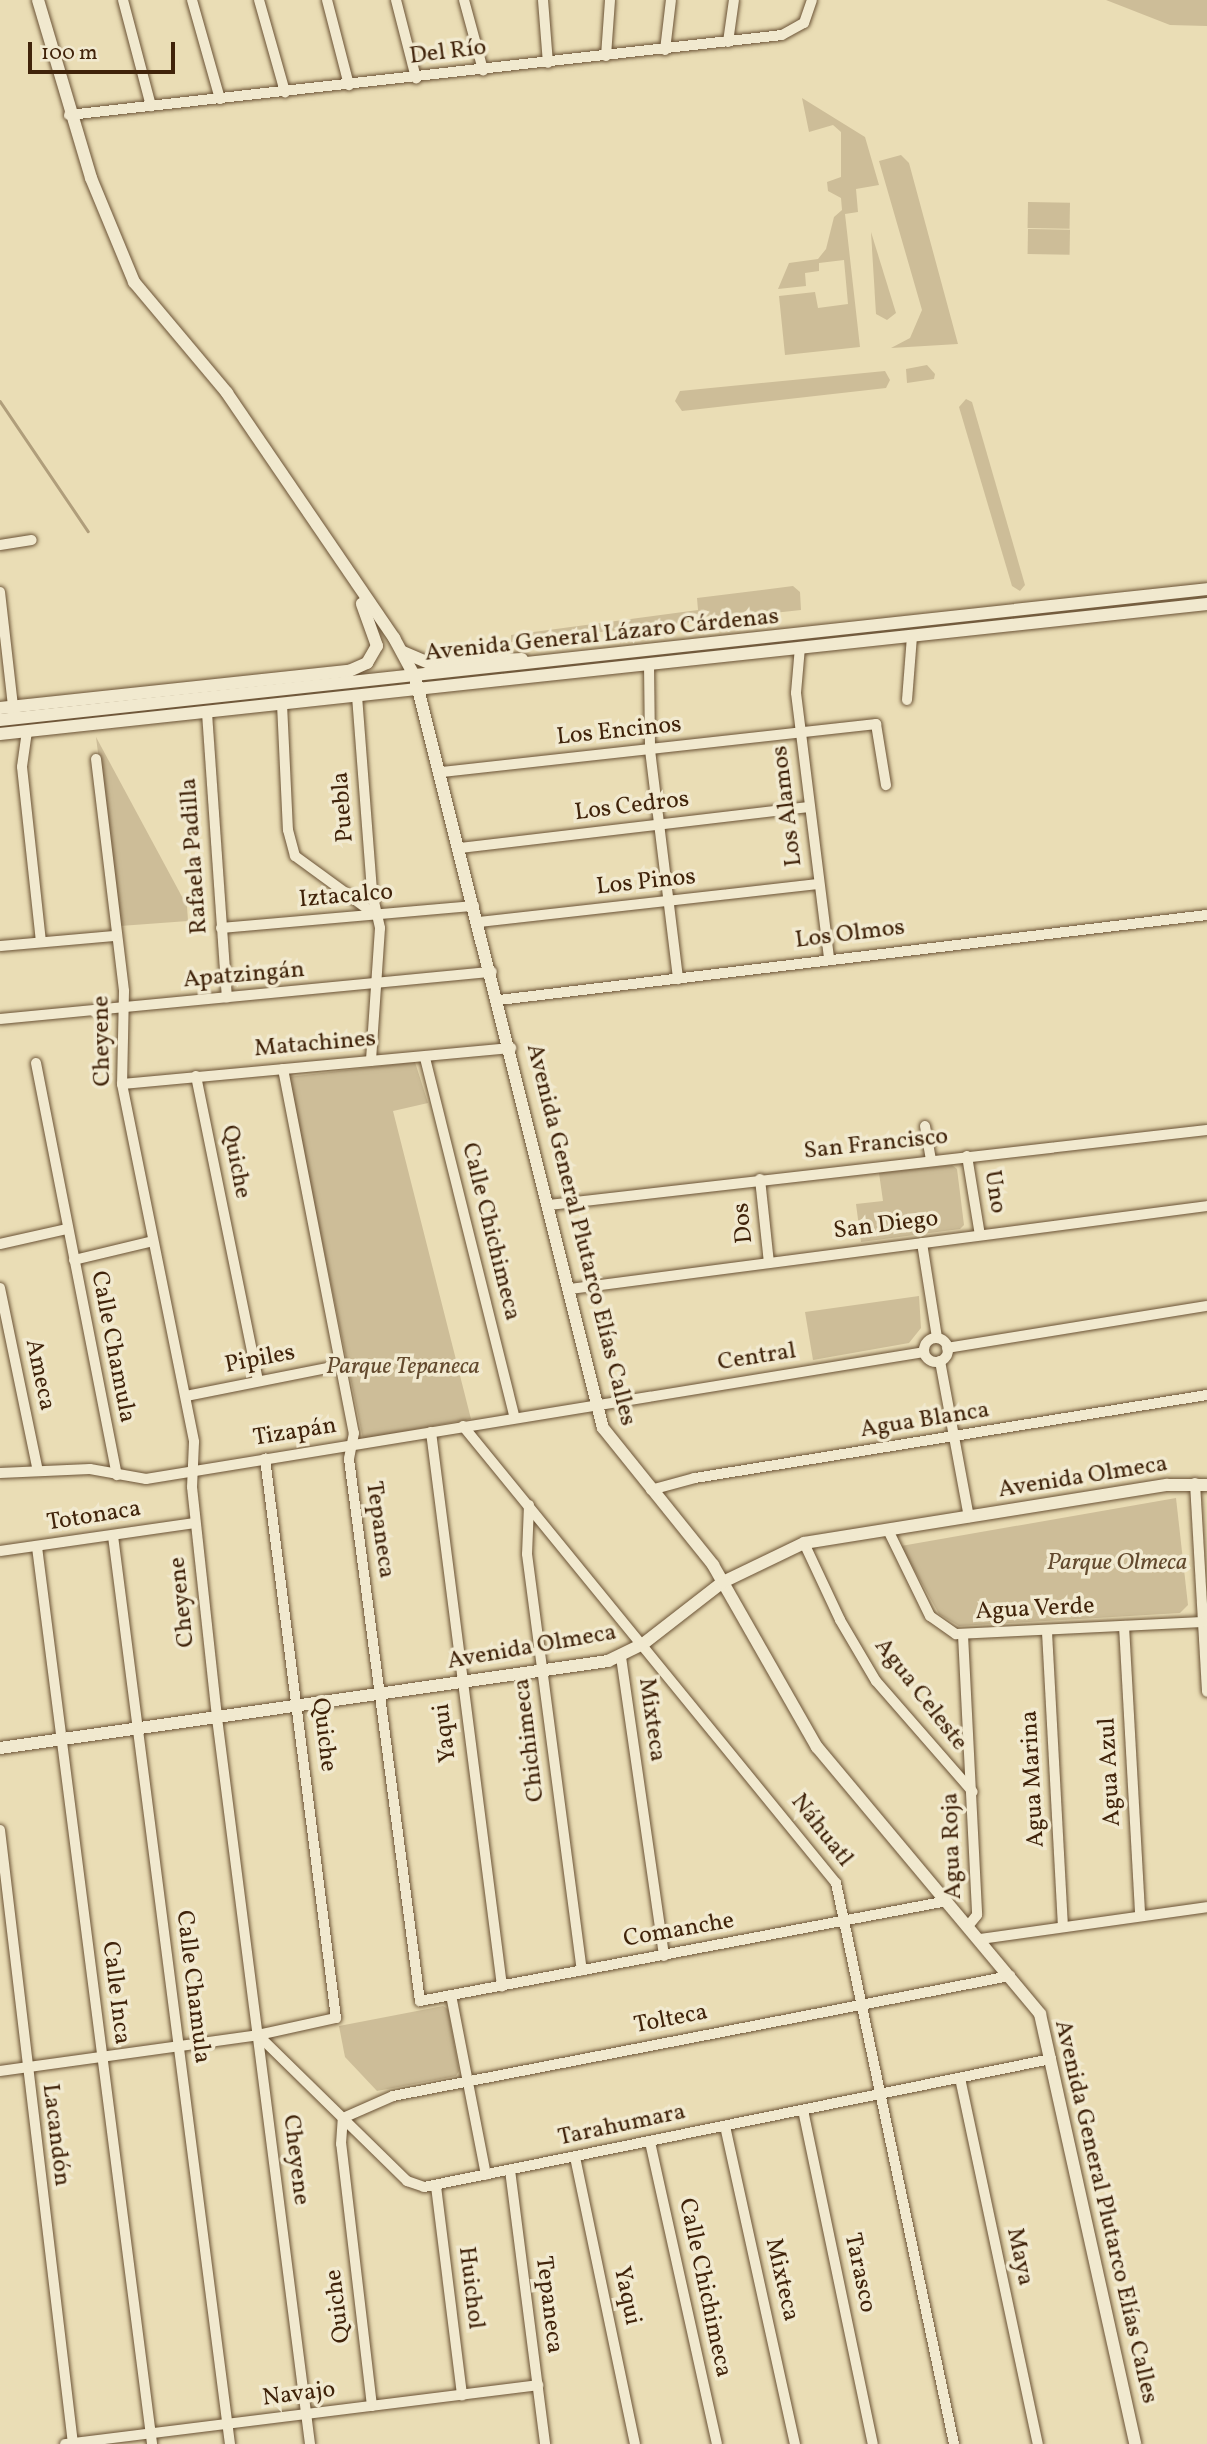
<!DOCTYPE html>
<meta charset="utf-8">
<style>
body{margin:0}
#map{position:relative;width:1207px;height:2444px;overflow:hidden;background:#eaddb5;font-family:Vollkorn,serif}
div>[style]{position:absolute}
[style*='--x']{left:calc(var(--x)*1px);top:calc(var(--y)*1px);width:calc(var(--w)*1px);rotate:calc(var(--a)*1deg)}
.green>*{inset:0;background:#cdbd98;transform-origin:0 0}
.stream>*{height:2.5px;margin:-1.25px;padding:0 1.25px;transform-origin:1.25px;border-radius:1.25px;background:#b09e7b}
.roads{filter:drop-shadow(0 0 2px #6a5235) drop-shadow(0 0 2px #6a5235)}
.minor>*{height:10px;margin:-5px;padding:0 5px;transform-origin:5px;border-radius:5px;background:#f1e9cf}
.minor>.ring{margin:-5px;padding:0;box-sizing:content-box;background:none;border:10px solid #f1e9cf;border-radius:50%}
.tertiary>*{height:12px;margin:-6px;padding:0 6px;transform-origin:6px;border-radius:6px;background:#f1e9cf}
span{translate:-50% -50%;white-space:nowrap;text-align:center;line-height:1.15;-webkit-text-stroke:7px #f1e9cf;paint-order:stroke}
.street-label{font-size:24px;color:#40230a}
.park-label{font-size:24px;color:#634a2e;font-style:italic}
.scale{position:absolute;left:28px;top:42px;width:147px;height:32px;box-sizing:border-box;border:4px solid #40230a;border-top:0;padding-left:9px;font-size:21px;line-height:24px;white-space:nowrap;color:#40230a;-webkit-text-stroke:5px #f1e9cf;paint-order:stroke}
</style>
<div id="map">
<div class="green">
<div style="clip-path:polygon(1106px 0,1207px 0,1207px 26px,1170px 25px)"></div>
<div style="clip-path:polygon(802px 98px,865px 137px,879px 185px,856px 189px,858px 212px,845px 214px,860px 347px,785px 355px,779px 296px,815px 292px,818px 308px,848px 304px,844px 260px,819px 263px,819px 271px,805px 273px,806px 286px,778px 289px,789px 263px,818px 259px,826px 249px,834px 217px,842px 210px,841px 198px,828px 191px,827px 182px,841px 177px,841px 132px,833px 125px,809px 132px)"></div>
<div style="clip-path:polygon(901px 155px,909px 163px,958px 344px,891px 348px,910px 338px,922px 310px,879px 161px)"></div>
<div style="left:1028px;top:202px;width:42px;height:26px;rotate:1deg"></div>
<div style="left:1028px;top:229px;width:42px;height:25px;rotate:1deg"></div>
<div style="clip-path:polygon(871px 232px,896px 313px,887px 320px,876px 314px)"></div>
<div style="clip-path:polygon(927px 365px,935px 374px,934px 379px,907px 383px,906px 369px)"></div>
<div style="clip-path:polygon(885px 371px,890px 380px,886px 388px,682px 411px,675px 401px,680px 391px)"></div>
<div style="clip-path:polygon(966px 399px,972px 402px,1025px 585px,1020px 591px,1012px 586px,959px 407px)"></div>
<div style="clip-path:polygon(793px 586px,800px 592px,801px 610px,511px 642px,511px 635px,698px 610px,697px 598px)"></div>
<div style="clip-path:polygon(96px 737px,187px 906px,188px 921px,120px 926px)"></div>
<div style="clip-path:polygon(415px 1062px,428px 1103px,393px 1111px,471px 1419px,363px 1439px,288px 1077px)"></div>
<div style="clip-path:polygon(952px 1165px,957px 1169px,964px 1225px,960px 1229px,861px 1242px,856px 1204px,883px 1201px,879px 1173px)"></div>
<div style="clip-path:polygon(919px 1296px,921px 1328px,909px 1343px,813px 1360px,805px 1312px)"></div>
<div style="clip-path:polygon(1176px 1498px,1188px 1605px,1180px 1613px,959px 1626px,939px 1614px,901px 1546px)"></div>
<div style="clip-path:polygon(443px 2006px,448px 2009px,459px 2071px,456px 2076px,377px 2091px,345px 2057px,339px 2026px)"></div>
</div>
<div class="stream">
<div style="--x:0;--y:401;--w:157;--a:55.9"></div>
</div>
<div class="roads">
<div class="minor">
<div style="--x:123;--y:0;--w:110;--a:75.2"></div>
<div style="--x:192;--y:0;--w:103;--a:74.2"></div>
<div style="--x:259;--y:0;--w:96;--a:74.2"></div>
<div style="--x:327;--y:0;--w:88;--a:75.5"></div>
<div style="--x:396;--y:0;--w:81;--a:75.6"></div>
<div style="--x:464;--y:0;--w:73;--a:74.8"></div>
<div style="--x:543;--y:0;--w:63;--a:85.5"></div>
<div style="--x:728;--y:42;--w:42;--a:-81.9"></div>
<div style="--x:665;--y:50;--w:50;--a:-83.2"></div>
<div style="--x:606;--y:56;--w:56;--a:-85.9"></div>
<div style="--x:69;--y:115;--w:717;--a:-6.4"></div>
<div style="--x:782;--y:35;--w:25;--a:-29"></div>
<div style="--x:804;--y:23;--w:24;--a:-71"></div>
<div style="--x:0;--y:545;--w:32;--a:-9"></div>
<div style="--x:0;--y:592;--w:123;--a:83.5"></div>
<div style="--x:800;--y:647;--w:46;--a:95"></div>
<div style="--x:796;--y:693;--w:268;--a:82.9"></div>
<div style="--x:649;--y:664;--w:86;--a:89.3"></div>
<div style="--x:650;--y:750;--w:231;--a:83"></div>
<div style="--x:357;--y:696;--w:198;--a:85.6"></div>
<div style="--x:372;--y:893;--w:36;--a:77"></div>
<div style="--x:380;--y:928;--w:133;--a:93.9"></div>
<div style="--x:907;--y:700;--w:64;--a:-85.5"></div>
<div style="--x:282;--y:704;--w:126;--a:87.3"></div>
<div style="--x:288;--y:830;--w:27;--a:75"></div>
<div style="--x:295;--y:856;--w:100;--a:36.1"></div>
<div style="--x:207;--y:713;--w:285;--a:86"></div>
<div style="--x:27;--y:731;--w:36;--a:98"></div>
<div style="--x:22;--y:767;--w:176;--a:83.8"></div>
<div style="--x:96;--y:759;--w:234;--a:83.1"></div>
<div style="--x:124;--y:991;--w:93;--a:91.2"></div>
<div style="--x:122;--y:1084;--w:365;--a:78.6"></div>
<div style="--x:194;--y:1442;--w:45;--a:92.5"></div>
<div style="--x:192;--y:1487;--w:232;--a:83.8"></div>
<div style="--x:217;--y:1718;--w:732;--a:82.7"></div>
<div style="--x:442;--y:772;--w:437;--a:-6.3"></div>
<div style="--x:876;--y:724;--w:62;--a:80.7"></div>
<div style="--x:460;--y:848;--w:351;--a:-6.7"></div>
<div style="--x:479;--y:922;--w:341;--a:-6.4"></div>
<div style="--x:221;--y:928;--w:254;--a:-5"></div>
<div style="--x:0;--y:946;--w:115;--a:-5"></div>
<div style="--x:499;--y:1000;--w:713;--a:-6.85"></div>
<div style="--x:0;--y:1019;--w:494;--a:-5.5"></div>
<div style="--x:425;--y:1058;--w:369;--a:76"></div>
<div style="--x:36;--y:1063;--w:420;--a:78.9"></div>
<div style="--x:283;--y:1069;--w:371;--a:79"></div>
<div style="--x:354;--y:1433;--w:26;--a:101"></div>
<div style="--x:349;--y:1459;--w:547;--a:82.54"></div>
<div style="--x:420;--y:2001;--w:536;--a:-10.74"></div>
<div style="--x:196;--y:1076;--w:311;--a:78.5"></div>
<div style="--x:122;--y:1084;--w:391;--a:-5.3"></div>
<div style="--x:925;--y:1126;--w:34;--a:80"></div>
<div style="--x:967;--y:1156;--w:80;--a:80.7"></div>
<div style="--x:760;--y:1179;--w:84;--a:83.9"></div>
<div style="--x:549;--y:1205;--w:662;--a:-6.5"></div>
<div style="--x:922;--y:1243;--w:96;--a:81"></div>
<div style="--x:0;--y:1244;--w:69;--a:-12.6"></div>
<div style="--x:74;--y:1260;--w:81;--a:-13.5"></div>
<div style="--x:0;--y:1288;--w:187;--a:78.3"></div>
<div style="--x:570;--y:1289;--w:642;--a:-7.42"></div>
<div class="ring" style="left:924px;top:1338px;width:14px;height:14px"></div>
<div style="--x:947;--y:1348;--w:263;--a:-9.2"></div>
<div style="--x:940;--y:1361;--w:159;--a:79.5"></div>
<div style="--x:186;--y:1396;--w:160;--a:-11.2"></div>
<div style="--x:463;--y:1426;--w:590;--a:50.78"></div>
<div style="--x:836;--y:1883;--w:573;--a:78.12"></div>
<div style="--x:431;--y:1432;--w:559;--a:82.7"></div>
<div style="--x:0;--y:1473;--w:90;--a:-2.5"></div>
<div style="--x:90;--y:1469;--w:57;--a:10.1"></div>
<div style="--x:146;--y:1479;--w:788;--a:-9.27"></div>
<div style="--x:1195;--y:1483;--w:209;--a:86.7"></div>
<div style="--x:651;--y:1490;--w:46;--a:-15.3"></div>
<div style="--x:695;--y:1478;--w:519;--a:-9.21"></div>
<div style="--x:529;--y:1505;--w:49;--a:92.3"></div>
<div style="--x:527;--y:1554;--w:420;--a:82.5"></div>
<div style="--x:888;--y:1530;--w:96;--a:64"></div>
<div style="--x:930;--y:1616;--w:32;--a:35"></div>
<div style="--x:956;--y:1634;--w:247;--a:-2.8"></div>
<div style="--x:113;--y:1536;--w:916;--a:82.66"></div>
<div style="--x:804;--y:1543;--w:85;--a:64.9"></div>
<div style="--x:840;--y:1620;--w:71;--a:59.5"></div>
<div style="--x:876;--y:1681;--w:147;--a:48.9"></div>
<div style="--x:37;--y:1547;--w:904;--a:82.69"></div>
<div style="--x:0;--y:1551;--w:197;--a:-8.2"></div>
<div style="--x:1124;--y:1626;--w:289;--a:86.8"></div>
<div style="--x:1047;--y:1632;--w:292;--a:86.9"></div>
<div style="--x:963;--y:1635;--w:280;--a:87.1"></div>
<div style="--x:977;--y:1915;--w:14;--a:129"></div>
<div style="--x:621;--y:1657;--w:302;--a:81.8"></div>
<div style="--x:0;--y:1830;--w:618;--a:83.22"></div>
<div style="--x:980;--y:1939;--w:229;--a:-8"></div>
<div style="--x:451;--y:1995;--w:183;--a:79"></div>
<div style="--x:258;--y:2035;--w:209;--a:44.4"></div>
<div style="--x:407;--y:2181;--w:18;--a:19"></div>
<div style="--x:424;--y:2187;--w:640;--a:-11.54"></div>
<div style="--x:0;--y:2071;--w:260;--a:-7.9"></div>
<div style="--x:258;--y:2035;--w:80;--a:-12.3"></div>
<div style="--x:336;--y:2018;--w:564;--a:-97.23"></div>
<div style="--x:960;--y:2078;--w:374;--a:78"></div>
<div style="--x:803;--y:2110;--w:341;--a:78.2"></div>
<div style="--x:725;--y:2126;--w:326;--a:77.6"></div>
<div style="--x:650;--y:2142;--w:309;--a:77.5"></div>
<div style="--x:575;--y:2157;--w:293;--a:78.2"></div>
<div style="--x:510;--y:2170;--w:276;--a:82.7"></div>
<div style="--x:436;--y:2186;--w:211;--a:82.9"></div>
<div style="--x:372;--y:2406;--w:264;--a:-96.7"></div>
<div style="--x:341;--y:2144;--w:26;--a:-86"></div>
<div style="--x:343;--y:2118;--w:55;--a:-23.7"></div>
<div style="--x:393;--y:2096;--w:629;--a:-11.01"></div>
<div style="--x:65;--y:2444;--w:477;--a:-7.1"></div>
</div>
<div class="tertiary">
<div style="--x:38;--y:0;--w:186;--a:73.4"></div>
<div style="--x:91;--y:178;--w:113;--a:67.5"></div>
<div style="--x:134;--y:282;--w:145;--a:50"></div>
<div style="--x:227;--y:393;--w:297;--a:55.7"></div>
<div style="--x:394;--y:638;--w:44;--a:61.7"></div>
<div style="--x:415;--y:677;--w:774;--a:75.95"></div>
<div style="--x:603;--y:1428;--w:176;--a:51.2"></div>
<div style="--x:713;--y:1565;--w:210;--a:60.3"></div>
<div style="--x:817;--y:1747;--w:348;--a:50.1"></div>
<div style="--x:1040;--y:2014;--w:440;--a:77.5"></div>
<div style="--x:403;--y:652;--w:30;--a:23"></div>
<div style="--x:431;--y:664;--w:91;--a:-3.1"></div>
<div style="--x:0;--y:708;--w:351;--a:-6.1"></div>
<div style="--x:349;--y:671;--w:20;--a:-24"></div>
<div style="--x:367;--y:663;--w:20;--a:-60"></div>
<div style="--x:377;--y:646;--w:45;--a:-109.7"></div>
<div style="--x:0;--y:720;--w:1214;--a:-6.19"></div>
<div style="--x:0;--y:734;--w:1214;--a:-6.15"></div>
<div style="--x:0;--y:1748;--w:614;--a:-8.14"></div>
<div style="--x:608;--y:1661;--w:39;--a:-26"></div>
<div style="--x:643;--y:1644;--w:101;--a:-37.8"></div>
<div style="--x:723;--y:1582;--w:90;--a:-25.7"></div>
<div style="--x:804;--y:1543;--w:368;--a:-9.1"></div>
<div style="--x:1167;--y:1485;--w:40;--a:0"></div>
</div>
</div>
<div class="street-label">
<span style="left:448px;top:53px;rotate:-7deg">Del Río</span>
<span style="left:602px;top:636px;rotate:-6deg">Avenida General Lázaro Cárdenas</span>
<span style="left:619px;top:732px;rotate:-6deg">Los Encinos</span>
<span style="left:788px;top:806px;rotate:-97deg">Los Alamos</span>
<span style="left:344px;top:807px;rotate:-94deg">Puebla</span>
<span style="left:632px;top:807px;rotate:-7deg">Los Cedros</span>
<span style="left:195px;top:856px;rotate:-94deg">Rafaela Padilla</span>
<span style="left:646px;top:883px;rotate:-6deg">Los Pinos</span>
<span style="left:346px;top:897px;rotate:-5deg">Iztacalco</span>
<span style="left:850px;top:935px;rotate:-7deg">Los Olmos</span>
<span style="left:244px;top:976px;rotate:-5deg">Apatzingán</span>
<span style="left:103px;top:1041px;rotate:-91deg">Cheyene</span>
<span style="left:315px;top:1045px;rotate:-5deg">Matachines</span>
<span style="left:876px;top:1145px;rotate:-6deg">San Francisco</span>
<span style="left:235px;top:1162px;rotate:79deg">Quiche</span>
<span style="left:994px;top:1192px;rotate:81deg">Uno</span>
<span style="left:744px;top:1223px;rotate:-96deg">Dos</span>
<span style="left:886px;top:1226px;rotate:-7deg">San Diego</span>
<span style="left:490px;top:1232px;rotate:76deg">Calle Chichimeca</span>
<span style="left:580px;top:1235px;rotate:76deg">Avenida General Plutarco Elías Calles</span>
<span style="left:112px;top:1347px;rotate:79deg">Calle Chamula</span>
<span style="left:757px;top:1358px;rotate:-9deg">Central</span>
<span style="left:260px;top:1360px;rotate:-11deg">Pipiles</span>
<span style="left:39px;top:1375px;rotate:78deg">Ameca</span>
<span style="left:925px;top:1421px;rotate:-9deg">Agua Blanca</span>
<span style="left:295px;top:1433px;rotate:-9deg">Tizapán</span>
<span style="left:1083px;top:1478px;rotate:-9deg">Avenida Olmeca</span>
<span style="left:94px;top:1517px;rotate:-9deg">Totonaca</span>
<span style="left:379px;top:1530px;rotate:82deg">Tepaneca</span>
<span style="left:183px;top:1602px;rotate:-96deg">Cheyene</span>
<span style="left:1035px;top:1610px;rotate:-3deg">Agua Verde</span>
<span style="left:532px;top:1648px;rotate:-10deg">Avenida Olmeca</span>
<span style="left:920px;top:1695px;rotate:52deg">Agua Celeste</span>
<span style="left:651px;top:1720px;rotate:82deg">Mixteca</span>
<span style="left:446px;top:1733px;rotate:-97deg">Yaqui</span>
<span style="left:323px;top:1735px;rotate:83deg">Quiche</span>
<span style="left:530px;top:1740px;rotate:-97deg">Chichimeca</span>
<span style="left:1111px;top:1772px;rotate:-93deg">Agua Azul</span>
<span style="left:1034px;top:1779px;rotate:-93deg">Agua Marina</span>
<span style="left:821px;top:1831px;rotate:52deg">Náhuatl</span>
<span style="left:953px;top:1846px;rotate:-92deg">Agua Roja</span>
<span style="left:679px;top:1931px;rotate:-10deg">Comanche</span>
<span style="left:192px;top:1987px;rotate:83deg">Calle Chamula</span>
<span style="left:115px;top:1993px;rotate:83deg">Calle Inca</span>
<span style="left:671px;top:2020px;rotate:-11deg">Tolteca</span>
<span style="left:622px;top:2126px;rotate:-12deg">Tarahumara</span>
<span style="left:55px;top:2135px;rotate:83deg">Lacandón</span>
<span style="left:295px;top:2160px;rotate:83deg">Cheyene</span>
<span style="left:1105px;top:2212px;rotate:77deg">Avenida General Plutarco Elías Calles</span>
<span style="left:1019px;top:2257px;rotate:78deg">Maya</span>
<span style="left:859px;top:2273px;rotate:78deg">Tarasco</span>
<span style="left:781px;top:2280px;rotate:77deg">Mixteca</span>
<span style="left:470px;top:2288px;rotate:83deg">Huichol</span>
<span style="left:704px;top:2288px;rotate:78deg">Calle Chichimeca</span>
<span style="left:626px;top:2296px;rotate:78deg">Yaqui</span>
<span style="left:548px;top:2305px;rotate:83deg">Tepaneca</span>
<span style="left:339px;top:2306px;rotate:-97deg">Quiche</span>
<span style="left:299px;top:2395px;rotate:-7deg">Navajo</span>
</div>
<div class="park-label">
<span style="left:403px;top:1368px">Parque Tepaneca</span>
<span style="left:1117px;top:1564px">Parque Olmeca</span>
</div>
<div class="scale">100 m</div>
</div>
